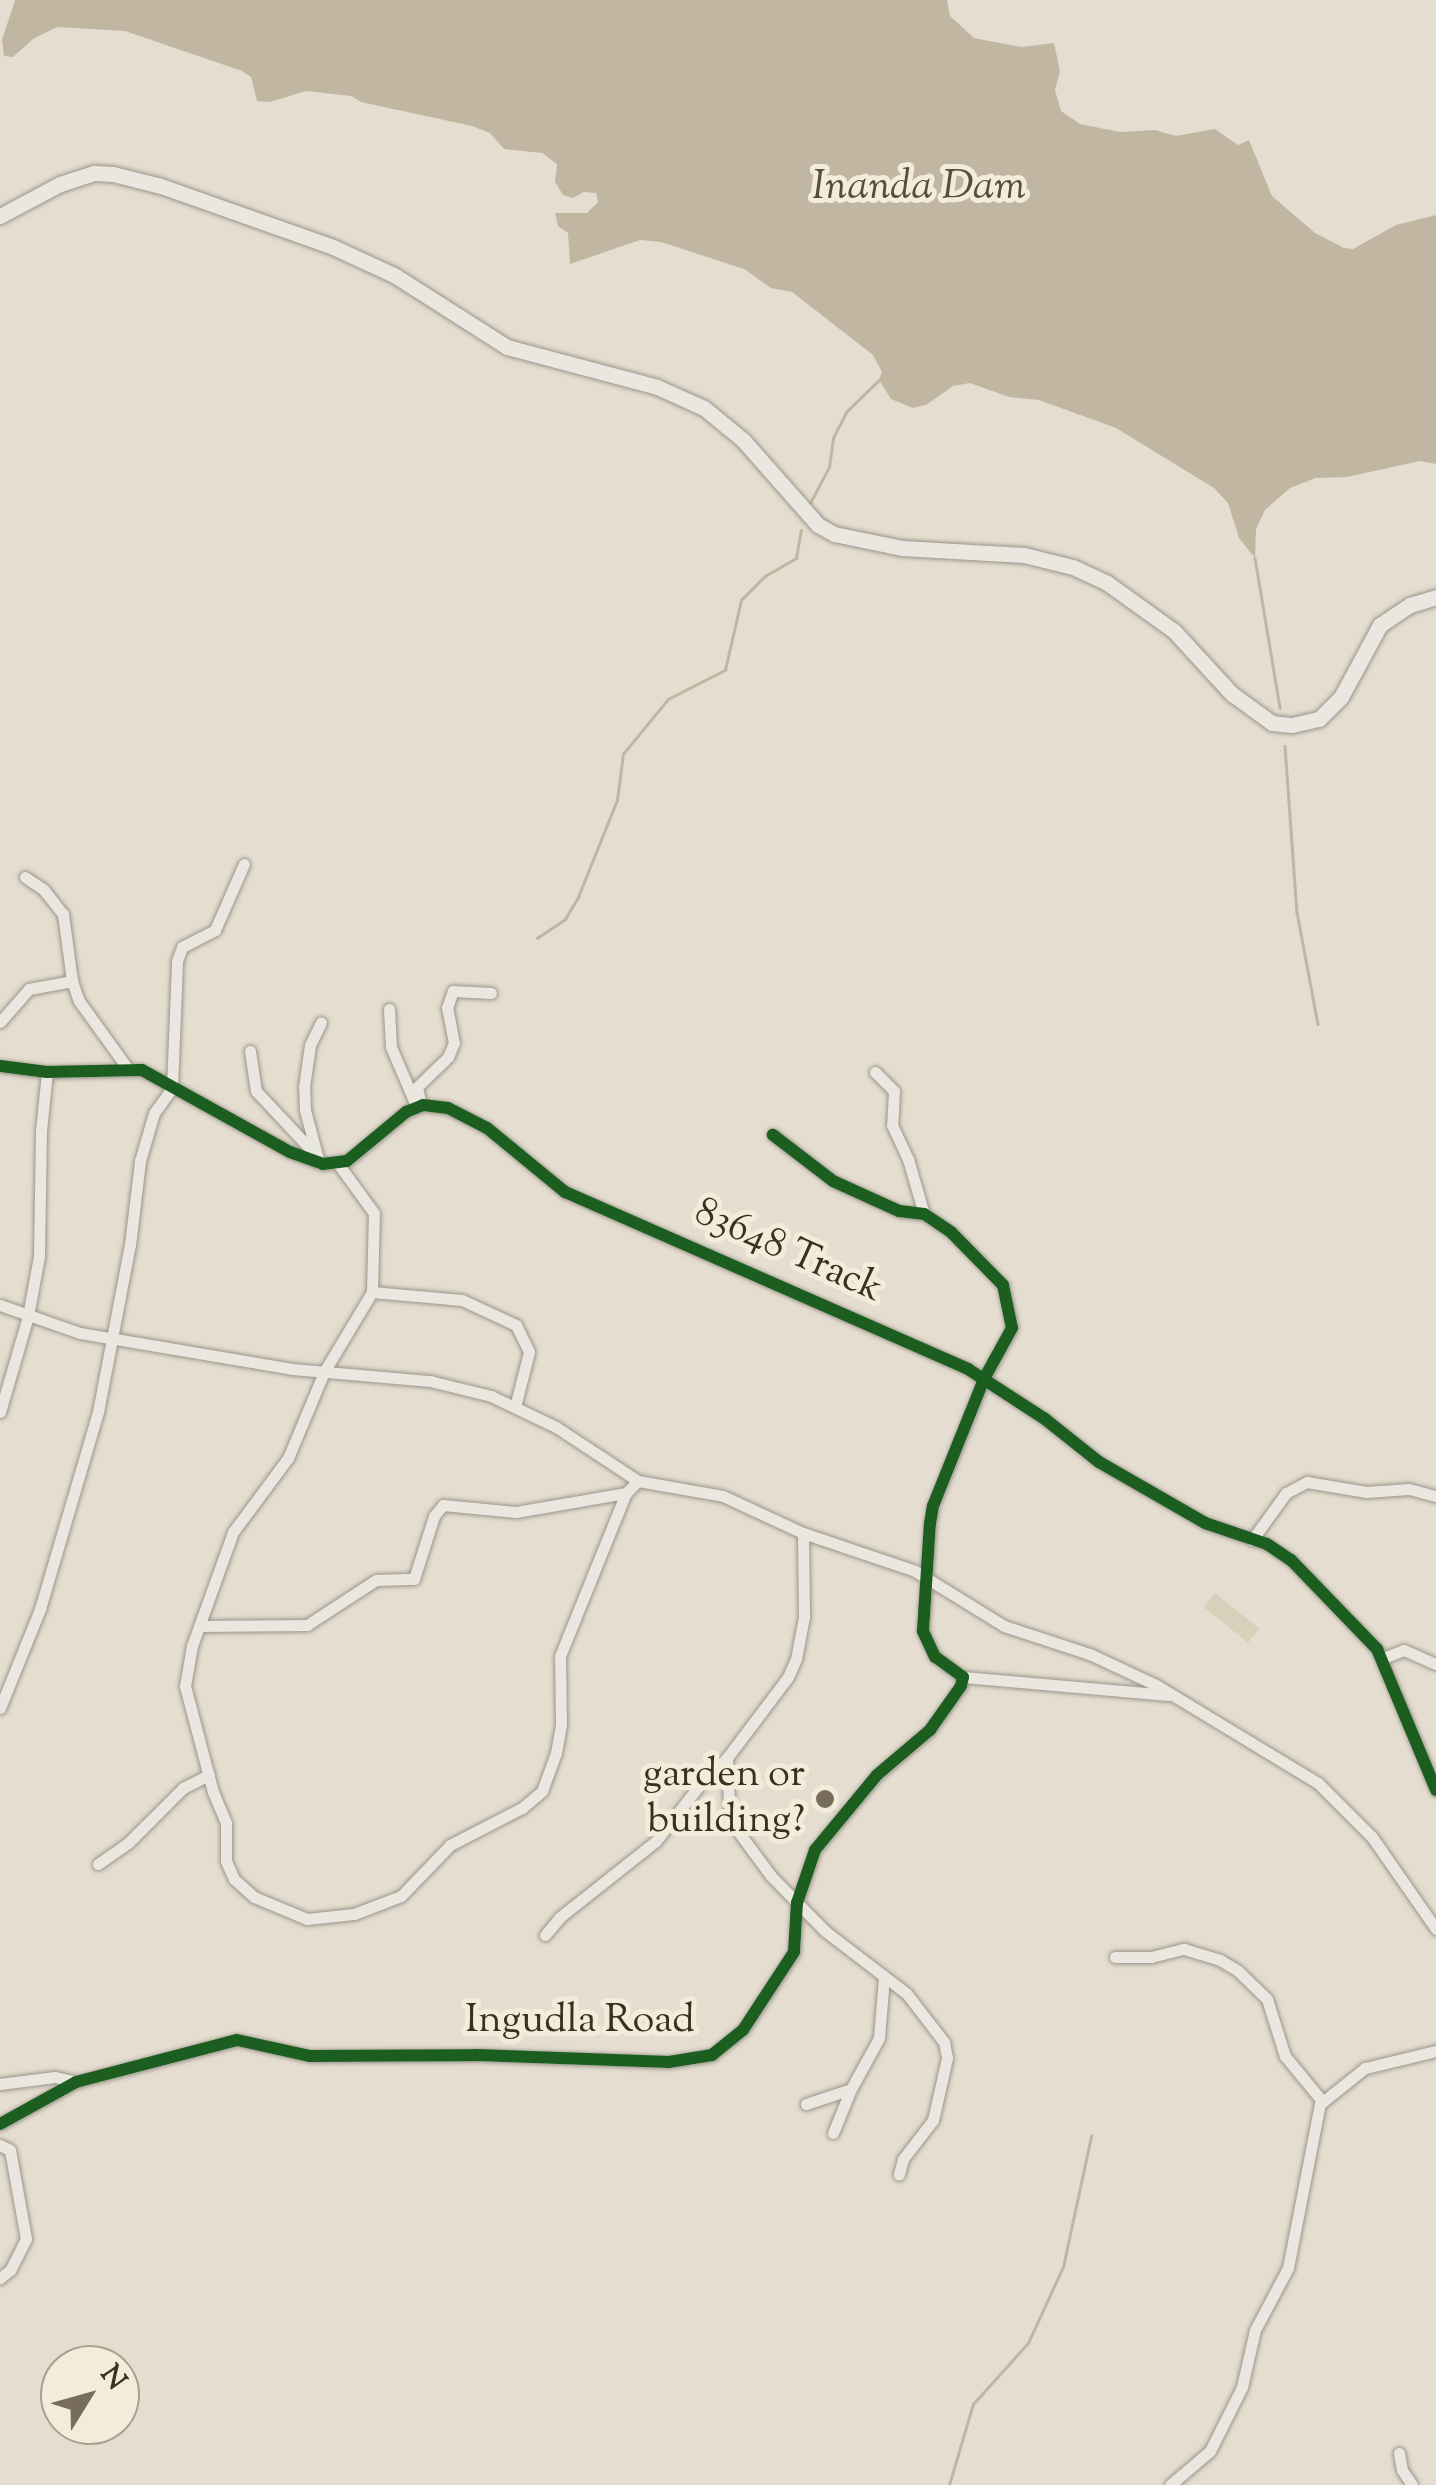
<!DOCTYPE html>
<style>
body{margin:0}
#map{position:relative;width:1436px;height:2485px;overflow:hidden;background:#e5ded0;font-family:"Sorts Mill Goudy",serif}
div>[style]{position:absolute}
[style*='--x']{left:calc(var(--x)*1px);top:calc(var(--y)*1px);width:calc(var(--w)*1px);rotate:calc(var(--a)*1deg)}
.green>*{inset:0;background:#d9d0bc;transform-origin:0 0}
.water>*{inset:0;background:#c1b6a2}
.stream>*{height:2.5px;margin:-1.25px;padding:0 1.25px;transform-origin:1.25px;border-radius:1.25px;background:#c1b6a2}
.roads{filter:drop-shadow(0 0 2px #9b958b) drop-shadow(0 0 2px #9b958b)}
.street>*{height:11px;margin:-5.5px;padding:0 5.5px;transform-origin:5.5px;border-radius:5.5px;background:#eae7e0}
.secondary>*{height:15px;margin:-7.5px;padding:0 7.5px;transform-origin:7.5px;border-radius:7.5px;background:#eae7e0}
.cycleway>*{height:12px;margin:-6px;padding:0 6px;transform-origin:6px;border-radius:6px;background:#1b5e20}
.dots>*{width:28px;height:28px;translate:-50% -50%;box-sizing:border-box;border:5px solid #f3ecdb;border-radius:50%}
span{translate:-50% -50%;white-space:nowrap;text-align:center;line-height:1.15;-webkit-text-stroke:10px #f3ecdb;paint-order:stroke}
.street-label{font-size:40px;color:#3d2f1e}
.poi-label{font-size:40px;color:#3d2f1e}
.right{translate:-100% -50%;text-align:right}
.water-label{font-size:42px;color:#5a4c3a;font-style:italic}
.north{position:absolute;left:40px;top:2345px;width:100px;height:100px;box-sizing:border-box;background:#f3ecdb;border:2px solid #aaa08f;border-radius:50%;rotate:53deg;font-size:28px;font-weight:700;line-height:40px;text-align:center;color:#3d2f1e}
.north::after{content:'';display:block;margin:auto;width:35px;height:45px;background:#786c5c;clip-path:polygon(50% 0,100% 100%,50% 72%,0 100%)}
</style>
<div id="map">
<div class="green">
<div style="left:1215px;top:1593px;width:57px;height:18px;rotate:39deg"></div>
</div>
<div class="water">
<div style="clip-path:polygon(15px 0,947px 0,950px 16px,974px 38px,1021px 47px,1054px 43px,1060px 71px,1055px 90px,1061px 111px,1080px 124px,1120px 132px,1155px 130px,1176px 136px,1215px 129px,1238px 145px,1249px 140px,1272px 196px,1315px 233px,1344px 248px,1353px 249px,1396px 225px,1436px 215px,1436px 464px,1420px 461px,1347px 477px,1316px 478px,1290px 488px,1265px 510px,1256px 529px,1255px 558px,1239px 538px,1228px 503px,1214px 488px,1116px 428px,1039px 400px,1009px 397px,970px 383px,953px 386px,926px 405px,913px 408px,891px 399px,879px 380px,882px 372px,873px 355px,792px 292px,771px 288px,744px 269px,661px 242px,640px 240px,570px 264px,568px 233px,558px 226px,555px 213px,587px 213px,598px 202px,596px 193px,584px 192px,573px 198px,563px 195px,555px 182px,557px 164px,542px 153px,504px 149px,490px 133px,472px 126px,361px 102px,351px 96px,306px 91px,270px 102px,257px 101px,251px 77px,242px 71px,125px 31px,57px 27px,33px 39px,13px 57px,4px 56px,2px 40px)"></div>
</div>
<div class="stream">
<div style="--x:809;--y:505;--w:43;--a:-62.2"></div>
<div style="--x:829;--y:467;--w:29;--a:-82"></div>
<div style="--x:833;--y:438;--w:29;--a:-63"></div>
<div style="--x:846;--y:412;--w:46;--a:-44.1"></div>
<div style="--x:1255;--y:558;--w:152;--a:80.5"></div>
<div style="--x:1285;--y:746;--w:166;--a:85.9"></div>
<div style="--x:1297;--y:912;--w:114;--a:79.4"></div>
<div style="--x:537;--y:938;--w:34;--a:-34"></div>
<div style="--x:565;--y:919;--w:26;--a:-59"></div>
<div style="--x:578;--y:897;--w:105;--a:-68.1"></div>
<div style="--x:617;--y:800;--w:46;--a:-82.6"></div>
<div style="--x:623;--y:754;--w:71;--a:-50.7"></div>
<div style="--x:668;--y:699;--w:64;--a:-27"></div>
<div style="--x:725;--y:670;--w:72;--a:-77.1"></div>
<div style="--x:741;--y:600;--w:34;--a:-45"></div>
<div style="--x:765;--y:576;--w:36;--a:-30"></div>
<div style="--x:796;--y:558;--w:28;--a:-80"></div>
<div style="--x:949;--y:2485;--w:84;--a:-73.5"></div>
<div style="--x:973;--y:2404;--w:82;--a:-48"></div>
<div style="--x:1028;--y:2343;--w:84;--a:-65.3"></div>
<div style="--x:1063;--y:2267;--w:134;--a:-77.9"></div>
</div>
<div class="roads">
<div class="street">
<div style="--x:25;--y:877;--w:23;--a:34"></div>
<div style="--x:44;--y:890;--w:31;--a:52"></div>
<div style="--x:63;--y:914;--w:68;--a:82.3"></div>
<div style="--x:72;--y:981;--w:21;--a:71"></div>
<div style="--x:79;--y:1001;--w:84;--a:54.2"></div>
<div style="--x:389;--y:1009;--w:38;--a:87"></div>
<div style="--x:391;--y:1047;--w:61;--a:66.8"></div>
<div style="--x:0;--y:1022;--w:44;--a:-48.7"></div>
<div style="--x:29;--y:989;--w:44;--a:-10.5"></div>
<div style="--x:250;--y:1051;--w:40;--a:81.5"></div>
<div style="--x:256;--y:1091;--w:85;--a:46.9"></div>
<div style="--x:0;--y:1066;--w:47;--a:7.3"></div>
<div style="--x:47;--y:1072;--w:95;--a:-1.2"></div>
<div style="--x:142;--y:1070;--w:169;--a:29"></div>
<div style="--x:290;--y:1152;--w:35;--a:20"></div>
<div style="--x:323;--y:1164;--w:24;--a:-7"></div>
<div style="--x:347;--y:1161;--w:77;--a:-39.7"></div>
<div style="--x:406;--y:1112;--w:18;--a:-22"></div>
<div style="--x:423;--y:1105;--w:25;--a:7"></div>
<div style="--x:448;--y:1108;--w:44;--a:27.1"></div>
<div style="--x:487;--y:1128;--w:101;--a:39.4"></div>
<div style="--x:565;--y:1192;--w:440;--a:23.7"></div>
<div style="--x:968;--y:1369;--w:92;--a:33"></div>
<div style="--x:1045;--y:1419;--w:69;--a:38.5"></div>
<div style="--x:1099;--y:1462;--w:122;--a:29.9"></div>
<div style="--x:1205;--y:1523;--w:65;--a:18.7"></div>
<div style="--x:1267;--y:1544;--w:29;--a:34"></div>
<div style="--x:1291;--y:1560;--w:124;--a:46"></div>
<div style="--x:1377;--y:1649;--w:153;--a:67.3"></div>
<div style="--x:875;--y:1072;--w:27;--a:45"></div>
<div style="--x:894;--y:1091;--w:34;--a:93"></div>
<div style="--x:892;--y:1125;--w:38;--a:65"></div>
<div style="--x:908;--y:1159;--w:57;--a:73.8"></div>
<div style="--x:421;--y:1105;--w:18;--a:-103"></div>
<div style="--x:417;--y:1087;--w:43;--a:-44.1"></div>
<div style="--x:448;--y:1057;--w:15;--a:-67"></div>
<div style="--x:454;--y:1043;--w:36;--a:-101"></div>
<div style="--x:447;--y:1008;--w:18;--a:-71"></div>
<div style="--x:453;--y:991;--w:38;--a:3"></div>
<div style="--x:319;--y:1163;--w:55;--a:-104.8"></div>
<div style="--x:305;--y:1110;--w:23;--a:-92"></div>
<div style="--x:304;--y:1087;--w:42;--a:-81.9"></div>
<div style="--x:310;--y:1045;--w:25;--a:-64"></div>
<div style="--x:339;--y:1165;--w:59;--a:53.9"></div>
<div style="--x:374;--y:1213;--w:79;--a:91.5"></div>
<div style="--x:372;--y:1292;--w:93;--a:121"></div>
<div style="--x:324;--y:1372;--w:93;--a:112.7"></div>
<div style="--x:288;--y:1458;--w:92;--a:126.6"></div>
<div style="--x:233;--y:1532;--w:121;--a:109.8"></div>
<div style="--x:192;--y:1646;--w:41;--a:99.9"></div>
<div style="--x:185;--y:1686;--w:110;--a:75.2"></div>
<div style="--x:213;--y:1792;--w:34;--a:67"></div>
<div style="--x:226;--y:1823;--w:38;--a:90"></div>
<div style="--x:226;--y:1861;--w:20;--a:66"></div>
<div style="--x:234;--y:1879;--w:27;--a:42"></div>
<div style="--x:254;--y:1897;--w:57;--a:22.5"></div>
<div style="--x:307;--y:1919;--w:47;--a:-6.1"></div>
<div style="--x:354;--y:1914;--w:50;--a:-21"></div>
<div style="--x:401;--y:1896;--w:71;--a:-46.1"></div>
<div style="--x:450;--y:1845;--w:81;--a:-27.2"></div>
<div style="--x:522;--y:1808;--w:26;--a:-40"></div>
<div style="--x:542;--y:1791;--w:40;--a:-69.8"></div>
<div style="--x:556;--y:1753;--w:29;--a:-80"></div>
<div style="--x:561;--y:1724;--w:68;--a:-90.8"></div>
<div style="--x:560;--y:1656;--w:176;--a:-68"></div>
<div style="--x:372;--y:1292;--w:90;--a:5.1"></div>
<div style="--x:462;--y:1300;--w:60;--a:24.8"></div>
<div style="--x:516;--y:1325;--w:30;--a:64"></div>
<div style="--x:529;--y:1352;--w:57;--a:104.3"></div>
<div style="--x:0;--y:1305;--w:85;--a:19.3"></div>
<div style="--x:80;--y:1333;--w:215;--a:9.6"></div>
<div style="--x:292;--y:1369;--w:139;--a:5"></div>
<div style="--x:430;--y:1381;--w:63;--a:13.8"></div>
<div style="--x:491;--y:1396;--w:72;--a:25.5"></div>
<div style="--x:556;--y:1427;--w:98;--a:33.4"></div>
<div style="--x:638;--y:1481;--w:86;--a:10"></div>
<div style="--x:723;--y:1496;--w:88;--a:24.8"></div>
<div style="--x:803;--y:1533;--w:118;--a:18.7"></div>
<div style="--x:915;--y:1571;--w:105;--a:31.7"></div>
<div style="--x:1004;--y:1626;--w:93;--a:18.2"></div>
<div style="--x:1092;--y:1655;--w:71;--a:25.1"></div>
<div style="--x:1156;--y:1685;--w:189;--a:31.2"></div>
<div style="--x:1318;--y:1783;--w:76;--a:45"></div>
<div style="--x:1372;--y:1837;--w:112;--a:55.2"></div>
<div style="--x:0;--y:1412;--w:100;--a:-73.7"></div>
<div style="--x:28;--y:1316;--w:61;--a:-79.6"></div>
<div style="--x:39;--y:1256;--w:125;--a:-89.1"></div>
<div style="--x:41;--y:1131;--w:59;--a:-84.2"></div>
<div style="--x:803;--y:1533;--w:84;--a:89.3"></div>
<div style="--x:804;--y:1617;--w:43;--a:100.8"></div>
<div style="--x:796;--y:1659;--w:20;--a:114"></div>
<div style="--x:788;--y:1677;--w:101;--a:127"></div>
<div style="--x:727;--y:1758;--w:46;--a:87.5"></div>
<div style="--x:729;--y:1804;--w:27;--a:73"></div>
<div style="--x:737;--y:1830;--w:57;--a:53.5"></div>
<div style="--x:771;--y:1876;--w:77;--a:45.5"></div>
<div style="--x:825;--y:1931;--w:103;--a:37.5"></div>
<div style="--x:907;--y:1994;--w:61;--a:52.4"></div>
<div style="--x:944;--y:2042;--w:16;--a:79"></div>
<div style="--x:947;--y:2058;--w:64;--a:102.7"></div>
<div style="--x:933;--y:2120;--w:49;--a:127.6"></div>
<div style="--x:903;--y:2159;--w:16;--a:105"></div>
<div style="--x:1252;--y:1540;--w:58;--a:-54.1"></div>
<div style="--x:1286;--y:1493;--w:24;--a:-28"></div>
<div style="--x:1307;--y:1482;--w:60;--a:9.6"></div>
<div style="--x:1366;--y:1492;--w:43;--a:-4"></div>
<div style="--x:1409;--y:1489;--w:28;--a:15"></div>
<div style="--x:199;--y:1626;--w:108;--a:-0.5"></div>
<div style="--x:307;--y:1625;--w:82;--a:-33.1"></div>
<div style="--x:376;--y:1580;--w:38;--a:-2"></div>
<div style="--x:414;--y:1579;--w:66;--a:-72.4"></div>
<div style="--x:434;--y:1516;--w:14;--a:-51"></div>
<div style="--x:443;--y:1505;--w:73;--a:5.5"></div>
<div style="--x:516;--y:1512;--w:112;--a:-9.8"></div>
<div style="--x:626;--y:1493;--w:17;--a:-45"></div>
<div style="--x:1383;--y:1658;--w:22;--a:-21"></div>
<div style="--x:1404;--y:1650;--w:35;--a:24"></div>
<div style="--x:963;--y:1677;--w:206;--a:5"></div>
<div style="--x:0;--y:1708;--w:107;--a:-68"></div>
<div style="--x:40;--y:1609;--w:205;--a:-73.6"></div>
<div style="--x:98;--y:1412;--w:170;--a:-79.2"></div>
<div style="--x:130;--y:1245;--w:85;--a:-83.2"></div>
<div style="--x:140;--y:1161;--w:50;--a:-73.7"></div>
<div style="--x:154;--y:1113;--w:31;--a:-54"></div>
<div style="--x:172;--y:1088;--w:127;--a:-87.7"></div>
<div style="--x:177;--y:961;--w:15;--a:-70"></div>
<div style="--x:182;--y:947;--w:37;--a:-27"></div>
<div style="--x:215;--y:930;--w:72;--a:-66.3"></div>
<div style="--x:98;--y:1864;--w:37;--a:-35"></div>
<div style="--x:128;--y:1843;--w:78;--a:-45"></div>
<div style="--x:183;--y:1788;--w:29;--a:-27"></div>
<div style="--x:545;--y:1935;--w:23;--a:-50"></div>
<div style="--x:560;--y:1917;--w:122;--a:-38.4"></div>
<div style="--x:656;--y:1841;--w:73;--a:-52.2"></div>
<div style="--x:701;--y:1783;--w:36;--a:-44"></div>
<div style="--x:1115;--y:1957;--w:36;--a:0"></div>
<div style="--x:1151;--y:1957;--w:34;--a:-14"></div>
<div style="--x:1184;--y:1949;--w:38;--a:17"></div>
<div style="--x:1220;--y:1960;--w:21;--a:31"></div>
<div style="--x:1238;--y:1971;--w:40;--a:44"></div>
<div style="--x:1267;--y:1999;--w:60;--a:72.5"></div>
<div style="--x:1285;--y:2056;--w:58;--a:50.6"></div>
<div style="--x:0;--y:2084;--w:55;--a:-7.3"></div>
<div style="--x:55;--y:2077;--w:22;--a:13"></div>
<div style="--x:806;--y:2104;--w:47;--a:-18.4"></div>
<div style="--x:0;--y:2124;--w:87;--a:-28.9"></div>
<div style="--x:76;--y:2082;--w:166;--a:-14.6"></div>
<div style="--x:237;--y:2040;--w:75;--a:12.4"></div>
<div style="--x:310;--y:2056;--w:166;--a:-0.3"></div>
<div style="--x:476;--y:2055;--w:193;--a:2.1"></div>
<div style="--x:669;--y:2062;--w:44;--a:-9.2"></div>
<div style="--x:712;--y:2055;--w:40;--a:-39"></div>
<div style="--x:743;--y:2030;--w:93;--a:-56.8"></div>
<div style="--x:794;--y:1952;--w:49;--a:-86.5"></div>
<div style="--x:797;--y:1903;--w:56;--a:-71.2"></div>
<div style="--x:815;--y:1850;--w:97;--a:-50.4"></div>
<div style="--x:877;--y:1775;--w:70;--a:-40.3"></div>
<div style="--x:930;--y:1730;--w:54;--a:-54.8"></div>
<div style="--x:961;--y:1686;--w:9;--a:-77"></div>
<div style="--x:963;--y:1677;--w:34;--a:-144"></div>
<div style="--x:935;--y:1657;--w:29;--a:-115"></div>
<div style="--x:923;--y:1631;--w:107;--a:-86.3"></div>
<div style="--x:930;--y:1524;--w:18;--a:-81"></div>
<div style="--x:933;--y:1506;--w:137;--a:-68.1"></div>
<div style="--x:984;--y:1379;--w:58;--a:-61.2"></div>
<div style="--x:1012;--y:1328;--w:44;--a:-101.8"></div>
<div style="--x:1003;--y:1285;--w:74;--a:-134.5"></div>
<div style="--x:951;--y:1232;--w:32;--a:-146"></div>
<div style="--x:924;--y:1214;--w:25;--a:-173"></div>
<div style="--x:899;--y:1211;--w:72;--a:-155.6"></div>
<div style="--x:833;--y:1181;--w:76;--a:-142.5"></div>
<div style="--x:833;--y:2133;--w:48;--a:-67.8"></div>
<div style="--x:851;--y:2089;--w:58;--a:-61.2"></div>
<div style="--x:879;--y:2038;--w:61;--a:-85.3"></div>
<div style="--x:0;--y:2145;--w:11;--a:27"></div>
<div style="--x:10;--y:2150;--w:90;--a:79.8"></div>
<div style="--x:26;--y:2239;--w:35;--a:117"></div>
<div style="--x:10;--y:2270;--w:13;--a:141"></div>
<div style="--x:1399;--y:2453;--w:17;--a:80"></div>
<div style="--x:1402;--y:2470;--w:18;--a:56"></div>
<div style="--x:1170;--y:2485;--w:52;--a:-40.4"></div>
<div style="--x:1210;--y:2451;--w:72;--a:-63.4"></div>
<div style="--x:1242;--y:2387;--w:58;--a:-77.2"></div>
<div style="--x:1255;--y:2330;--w:70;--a:-62"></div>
<div style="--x:1288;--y:2268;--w:167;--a:-79"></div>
<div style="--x:1320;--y:2104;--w:58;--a:-38.7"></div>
<div style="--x:1365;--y:2068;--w:73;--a:-13.5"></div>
</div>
<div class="secondary">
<div style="--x:0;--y:216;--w:68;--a:-28.1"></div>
<div style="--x:60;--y:184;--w:36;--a:-18"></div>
<div style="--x:94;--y:173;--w:19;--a:3"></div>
<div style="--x:113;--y:174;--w:49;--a:14"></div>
<div style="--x:161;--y:186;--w:182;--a:19.5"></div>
<div style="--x:333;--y:247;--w:67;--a:24.7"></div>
<div style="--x:394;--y:275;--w:134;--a:32.5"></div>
<div style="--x:507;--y:347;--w:155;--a:14.9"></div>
<div style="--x:657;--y:387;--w:51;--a:24.1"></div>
<div style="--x:704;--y:408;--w:50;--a:39.4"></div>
<div style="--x:743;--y:440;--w:113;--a:48.6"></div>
<div style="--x:818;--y:525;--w:18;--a:29"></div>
<div style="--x:834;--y:534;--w:69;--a:11.6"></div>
<div style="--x:902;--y:548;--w:122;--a:3.3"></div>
<div style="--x:1024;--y:555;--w:50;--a:13.8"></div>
<div style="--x:1073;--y:567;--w:38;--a:25"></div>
<div style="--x:1107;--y:583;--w:82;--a:35.6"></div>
<div style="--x:1174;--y:631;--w:86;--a:47.4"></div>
<div style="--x:1232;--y:694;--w:49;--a:35.9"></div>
<div style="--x:1272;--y:723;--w:20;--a:6"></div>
<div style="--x:1292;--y:725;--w:28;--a:-13"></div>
<div style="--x:1319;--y:719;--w:31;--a:-45"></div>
<div style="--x:1341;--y:697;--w:82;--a:-61.6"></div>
<div style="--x:1380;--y:625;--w:36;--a:-34"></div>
<div style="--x:1410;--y:605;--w:27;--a:-17"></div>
</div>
</div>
<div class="cycleway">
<div style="--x:0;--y:1066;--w:47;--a:7.3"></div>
<div style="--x:47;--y:1072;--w:95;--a:-1.2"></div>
<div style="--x:142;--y:1070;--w:169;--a:29"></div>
<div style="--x:290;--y:1152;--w:35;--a:20"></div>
<div style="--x:323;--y:1164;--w:24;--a:-7"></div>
<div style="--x:347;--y:1161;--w:77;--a:-39.7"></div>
<div style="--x:406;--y:1112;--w:18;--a:-22"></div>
<div style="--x:423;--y:1105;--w:25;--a:7"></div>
<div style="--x:448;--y:1108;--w:44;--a:27.1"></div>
<div style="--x:487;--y:1128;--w:101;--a:39.4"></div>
<div style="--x:565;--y:1192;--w:440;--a:23.7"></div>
<div style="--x:968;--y:1369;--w:92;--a:33"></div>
<div style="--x:1045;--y:1419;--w:69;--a:38.5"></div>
<div style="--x:1099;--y:1462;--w:122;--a:29.9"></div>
<div style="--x:1205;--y:1523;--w:65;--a:18.7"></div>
<div style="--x:1267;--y:1544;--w:29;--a:34"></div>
<div style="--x:1291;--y:1560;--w:124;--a:46"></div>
<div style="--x:1377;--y:1649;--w:153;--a:67.3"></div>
<div style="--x:0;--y:2124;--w:87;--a:-28.9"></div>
<div style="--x:76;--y:2082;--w:166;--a:-14.6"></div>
<div style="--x:237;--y:2040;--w:75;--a:12.4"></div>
<div style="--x:310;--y:2056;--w:166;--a:-0.3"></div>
<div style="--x:476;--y:2055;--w:193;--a:2.1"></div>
<div style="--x:669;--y:2062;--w:44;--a:-9.2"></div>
<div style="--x:712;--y:2055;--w:40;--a:-39"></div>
<div style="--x:743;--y:2030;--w:93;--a:-56.8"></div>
<div style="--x:794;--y:1952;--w:49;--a:-86.5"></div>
<div style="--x:797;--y:1903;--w:56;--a:-71.2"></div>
<div style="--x:815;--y:1850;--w:97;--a:-50.4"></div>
<div style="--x:877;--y:1775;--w:70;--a:-40.3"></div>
<div style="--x:930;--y:1730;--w:54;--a:-54.8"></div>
<div style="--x:961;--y:1686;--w:9;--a:-77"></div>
<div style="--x:963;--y:1677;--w:34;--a:-144"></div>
<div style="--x:935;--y:1657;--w:29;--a:-115"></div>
<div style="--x:923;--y:1631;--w:107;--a:-86.3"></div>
<div style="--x:930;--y:1524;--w:18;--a:-81"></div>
<div style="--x:933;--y:1506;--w:137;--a:-68.1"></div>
<div style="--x:984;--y:1379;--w:58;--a:-61.2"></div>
<div style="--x:1012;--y:1328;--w:44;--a:-101.8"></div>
<div style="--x:1003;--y:1285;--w:74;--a:-134.5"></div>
<div style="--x:951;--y:1232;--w:32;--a:-146"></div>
<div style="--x:924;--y:1214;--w:25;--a:-173"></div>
<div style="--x:899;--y:1211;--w:72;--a:-155.6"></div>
<div style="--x:833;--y:1181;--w:76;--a:-142.5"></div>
</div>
<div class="dots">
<div style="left:825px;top:1799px;background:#786c5c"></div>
</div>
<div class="street-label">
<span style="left:788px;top:1252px;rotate:24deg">83648 Track</span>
<span style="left:580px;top:2022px">Ingudla Road</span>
</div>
<div class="poi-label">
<span class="right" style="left:805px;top:1799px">garden or<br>building?</span>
</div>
<div class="water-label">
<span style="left:919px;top:188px">Inanda Dam</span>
</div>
<div class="north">N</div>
</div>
